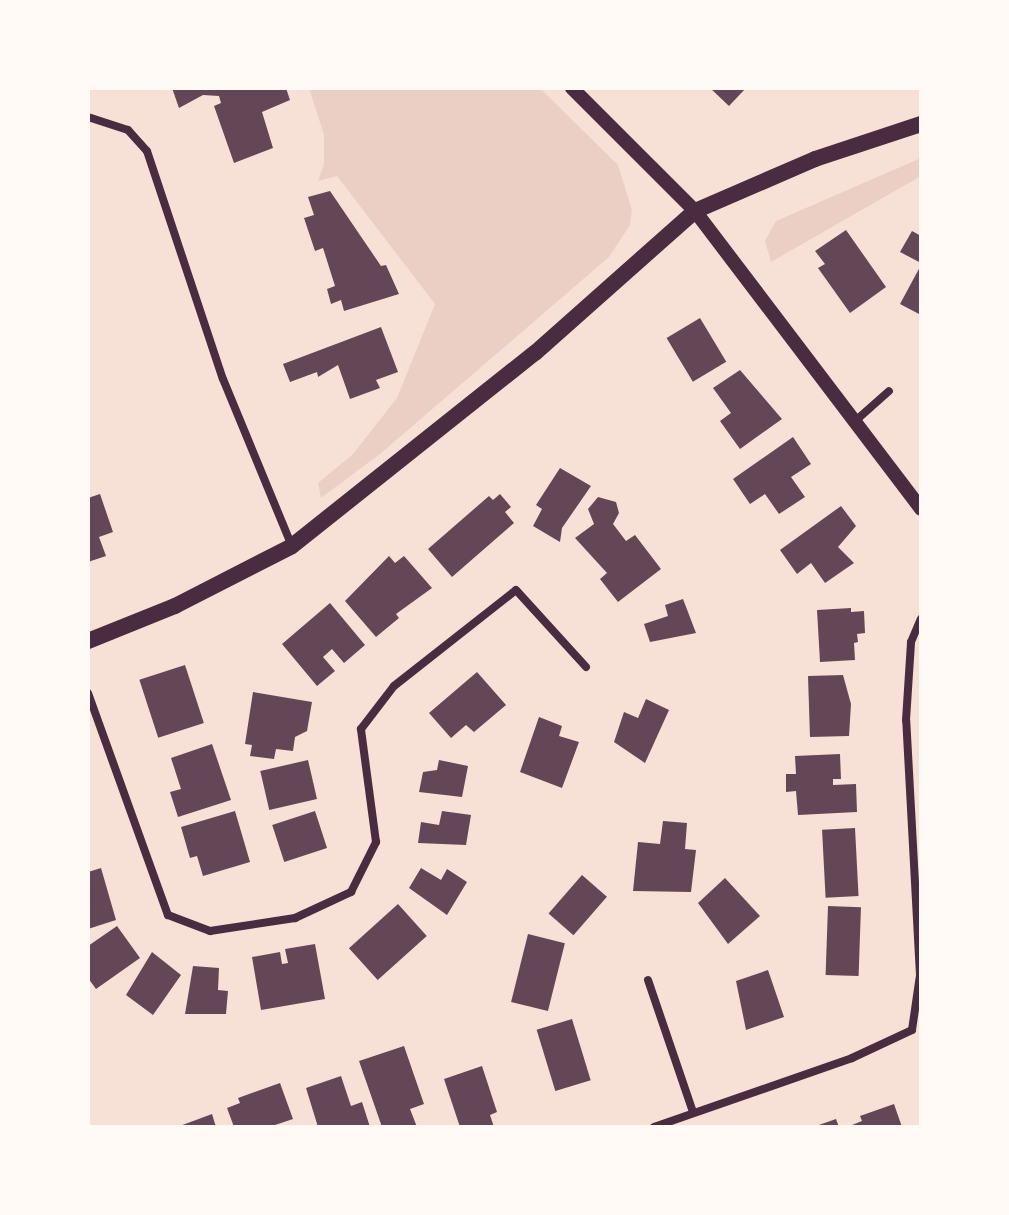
<!DOCTYPE html>
<style>
body{margin:0}
#map{position:relative;width:1009px;height:1215px;overflow:hidden;background:#f7e1d7;font-family:Barlow,sans-serif}
div>[style]{position:absolute}
[style*='--x']{left:calc(var(--x)*1px);top:calc(var(--y)*1px);width:calc(var(--w)*1px);rotate:calc(var(--a)*1deg)}
.green>*{inset:0;background:#ebcfc5}
.building>*{inset:0;background:#644757;transform-origin:0 0}
.minor>*{height:8px;margin:-4px;padding:0 4px;transform-origin:4px;border-radius:4px;background:#4a2c40}
.tertiary>*{height:14px;margin:-7px;padding:0 7px;transform-origin:7px;border-radius:7px;background:#4a2c40}
.secondary>*{height:16px;margin:-8px;padding:0 8px;transform-origin:8px;border-radius:8px;background:#4a2c40}
span{translate:-50% -50%;white-space:nowrap;text-align:center;line-height:1.15;-webkit-text-stroke:6px #fffaf5;paint-order:stroke}
.frame{position:absolute;inset:0;border:90px solid #fffaf5;pointer-events:none}
</style>
<div id="map">
<div class="green">
<div style="clip-path:polygon(309px 88px,540px 88px,618px 165px,632px 210px,630px 225px,609px 257px,380px 454px,321px 498px,318px 483px,353px 454px,397px 398px,435px 304px,337px 176px,318px 181px,324px 164px,324px 135px)"></div>
<div style="clip-path:polygon(921px 158px,921px 176px,771px 262px,765px 241px,776px 221px)"></div>
</div>
<div class="building">
<div style="clip-path:polygon(172px 88px,286px 88px,290px 100px,262px 112px,273px 148px,234px 163px,214px 106px,221px 103px,219px 96px,203px 95px,179px 108px)"></div>
<div style="clip-path:polygon(710px 88px,746px 88px,729px 106px)"></div>
<div style="clip-path:polygon(330px 191px,381px 266px,386px 265px,399px 294px,344px 311px,341px 300px,331px 304px,327px 289px,335px 286px,323px 248px,315px 251px,304px 218px,314px 215px,308px 197px)"></div>
<div style="clip-path:polygon(846px 230px,886px 287px,850px 313px,818px 268px,825px 264px,815px 251px)"></div>
<div style="clip-path:polygon(912px 231px,921px 236px,921px 263px,900px 252px)"></div>
<div style="clip-path:polygon(921px 265px,921px 310px,919px 314px,900px 304px)"></div>
<div style="left:700px;top:318px;width:51px;height:39px;rotate:59deg"></div>
<div style="clip-path:polygon(381px 327px,398px 372px,376px 380px,380px 388px,350px 399px,338px 365px,318px 377px,317px 372px,290px 382px,283px 364px)"></div>
<div style="clip-path:polygon(740px 370px,782px 419px,740px 449px,720px 421px,731px 413px,713px 388px)"></div>
<div style="clip-path:polygon(793px 437px,811px 464px,791px 477px,805px 497px,779px 514px,765px 494px,750px 504px,733px 479px)"></div>
<div style="clip-path:polygon(560px 468px,591px 486px,562px 528px,560px 542px,533px 526px,542px 509px,536px 505px)"></div>
<div style="clip-path:polygon(100px 494px,113px 532px,99px 537px,106px 556px,88px 562px,88px 498px)"></div>
<div style="clip-path:polygon(500px 494px,511px 507px,505px 512px,514px 523px,452px 577px,428px 549px,489px 496px,493px 500px)"></div>
<div style="clip-path:polygon(598px 497px,616px 502px,619px 513px,613px 524px,626px 541px,635px 535px,661px 569px,618px 602px,600px 579px,607px 573px,575px 538px,594px 524px,588px 509px)"></div>
<div style="clip-path:polygon(841px 506px,856px 526px,838px 547px,854px 563px,825px 583px,811px 563px,797px 574px,780px 550px)"></div>
<div style="clip-path:polygon(389px 556px,395px 563px,404px 556px,432px 588px,396px 614px,399px 618px,376px 637px,345px 601px)"></div>
<div style="clip-path:polygon(683px 599px,696px 633px,650px 642px,644px 624px,668px 616px,665px 605px)"></div>
<div style="clip-path:polygon(330px 603px,365px 645px,344px 663px,332px 649px,323px 657px,335px 671px,317px 686px,282px 644px)"></div>
<div style="clip-path:polygon(851px 608px,851px 612px,864px 611px,865px 633px,857px 634px,858px 642px,854px 643px,855px 660px,820px 662px,817px 610px)"></div>
<div style="left:185px;top:665px;width:61px;height:48px;rotate:72deg"></div>
<div style="clip-path:polygon(477px 672px,506px 705px,474px 732px,466px 725px,451px 738px,429px 713px)"></div>
<div style="clip-path:polygon(843px 675px,851px 704px,849px 736px,810px 737px,808px 676px)"></div>
<div style="clip-path:polygon(253px 692px,312px 702px,307px 731px,295px 737px,293px 751px,276px 749px,274px 759px,250px 756px,252px 745px,245px 744px)"></div>
<div style="clip-path:polygon(646px 699px,669px 710px,645px 763px,614px 742px,624px 712px,638px 718px)"></div>
<div style="clip-path:polygon(539px 717px,562px 726px,559px 736px,579px 742px,562px 788px,520px 772px)"></div>
<div style="clip-path:polygon(212px 744px,231px 800px,178px 817px,170px 792px,181px 789px,171px 758px)"></div>
<div style="clip-path:polygon(840px 754px,841px 779px,833px 779px,833px 785px,856px 784px,857px 812px,798px 815px,796px 791px,786px 792px,786px 774px,796px 774px,795px 756px)"></div>
<div style="left:308px;top:760px;width:40px;height:49px;rotate:77deg"></div>
<div style="clip-path:polygon(439px 760px,468px 766px,462px 797px,419px 792px,423px 772px,437px 770px)"></div>
<div style="clip-path:polygon(235px 811px,250px 862px,203px 876px,197px 856px,190px 858px,181px 827px)"></div>
<div style="left:315px;top:811px;width:39px;height:45px;rotate:72deg"></div>
<div style="clip-path:polygon(442px 811px,471px 815px,466px 845px,418px 843px,421px 822px,439px 825px)"></div>
<div style="clip-path:polygon(663px 821px,687px 823px,685px 849px,696px 850px,691px 892px,633px 891px,638px 842px,660px 844px)"></div>
<div style="left:855px;top:828px;width:68px;height:33px;rotate:87deg"></div>
<div style="clip-path:polygon(101px 868px,116px 920px,88px 929px,88px 872px)"></div>
<div style="clip-path:polygon(421px 868px,441px 880px,447px 869px,467px 882px,447px 915px,409px 888px)"></div>
<div style="left:582px;top:875px;width:33px;height:51px;rotate:41deg"></div>
<div style="clip-path:polygon(725px 878px,760px 916px,728px 944px,698px 903px)"></div>
<div style="left:398px;top:904px;width:43px;height:66px;rotate:48deg"></div>
<div style="left:828px;top:906px;width:33px;height:69px;rotate:2deg"></div>
<div style="clip-path:polygon(117px 926px,140px 958px,96px 989px,88px 978px,88px 946px)"></div>
<div style="left:528px;top:934px;width:38px;height:70px;rotate:14deg"></div>
<div style="clip-path:polygon(315px 944px,325px 999px,261px 1010px,252px 957px,280px 952px,282px 964px,288px 963px,285px 949px)"></div>
<div style="clip-path:polygon(152px 952px,181px 975px,153px 1015px,126px 995px)"></div>
<div style="clip-path:polygon(193px 966px,219px 968px,218px 990px,228px 991px,226px 1014px,185px 1014px)"></div>
<div style="clip-path:polygon(768px 970px,784px 1017px,746px 1030px,736px 981px)"></div>
<div style="left:572px;top:1019px;width:64px;height:37px;rotate:73deg"></div>
<div style="clip-path:polygon(404px 1046px,424px 1104px,410px 1109px,417px 1127px,382px 1127px,359px 1061px)"></div>
<div style="clip-path:polygon(482px 1066px,497px 1112px,490px 1115px,494px 1127px,460px 1127px,444px 1079px)"></div>
<div style="clip-path:polygon(341px 1076px,351px 1106px,362px 1102px,370px 1127px,318px 1127px,306px 1088px)"></div>
<div style="clip-path:polygon(280px 1083px,293px 1119px,269px 1127px,234px 1127px,227px 1108px,240px 1103px,238px 1098px)"></div>
<div style="clip-path:polygon(894px 1104px,902px 1127px,847px 1127px,862px 1121px,860px 1116px)"></div>
<div style="clip-path:polygon(212px 1114px,216px 1127px,177px 1127px)"></div>
<div style="clip-path:polygon(836px 1119px,839px 1127px,813px 1127px)"></div>
</div>
<div class="minor">
<div style="--x:88;--y:117;--w:42;--a:18"></div>
<div style="--x:128;--y:130;--w:28;--a:48"></div>
<div style="--x:147;--y:151;--w:240;--a:71.6"></div>
<div style="--x:223;--y:379;--w:181;--a:67.6"></div>
<div style="--x:853;--y:423;--w:48;--a:-41.6"></div>
<div style="--x:88;--y:693;--w:236;--a:70.2"></div>
<div style="--x:168;--y:915;--w:45;--a:20.9"></div>
<div style="--x:210;--y:931;--w:86;--a:-8.7"></div>
<div style="--x:295;--y:918;--w:62;--a:-24.9"></div>
<div style="--x:351;--y:892;--w:56;--a:-63.4"></div>
<div style="--x:376;--y:842;--w:114;--a:-97.6"></div>
<div style="--x:361;--y:729;--w:54;--a:-52.5"></div>
<div style="--x:394;--y:686;--w:155;--a:-38.2"></div>
<div style="--x:516;--y:590;--w:104;--a:47.7"></div>
<div style="--x:648;--y:980;--w:139;--a:71.2"></div>
<div style="--x:654;--y:1127;--w:210;--a:-19.2"></div>
<div style="--x:852;--y:1058;--w:66;--a:-25"></div>
<div style="--x:912;--y:1030;--w:56;--a:-81.7"></div>
<div style="--x:920;--y:975;--w:255;--a:-93.1"></div>
<div style="--x:906;--y:720;--w:78;--a:-86.3"></div>
<div style="--x:911;--y:642;--w:25;--a:-67"></div>
</div>
<div class="tertiary">
<div style="--x:572;--y:88;--w:174;--a:45"></div>
<div style="--x:695;--y:211;--w:374;--a:52.8"></div>
</div>
<div class="secondary">
<div style="--x:88;--y:641;--w:94;--a:-21.9"></div>
<div style="--x:175;--y:606;--w:131;--a:-27.1"></div>
<div style="--x:292;--y:546;--w:310;--a:-38.5"></div>
<div style="--x:535;--y:353;--w:214;--a:-41.6"></div>
<div style="--x:695;--y:211;--w:131;--a:-23.4"></div>
<div style="--x:815;--y:159;--w:112;--a:-18.3"></div>
</div>
<div class="frame"></div>
</div>
